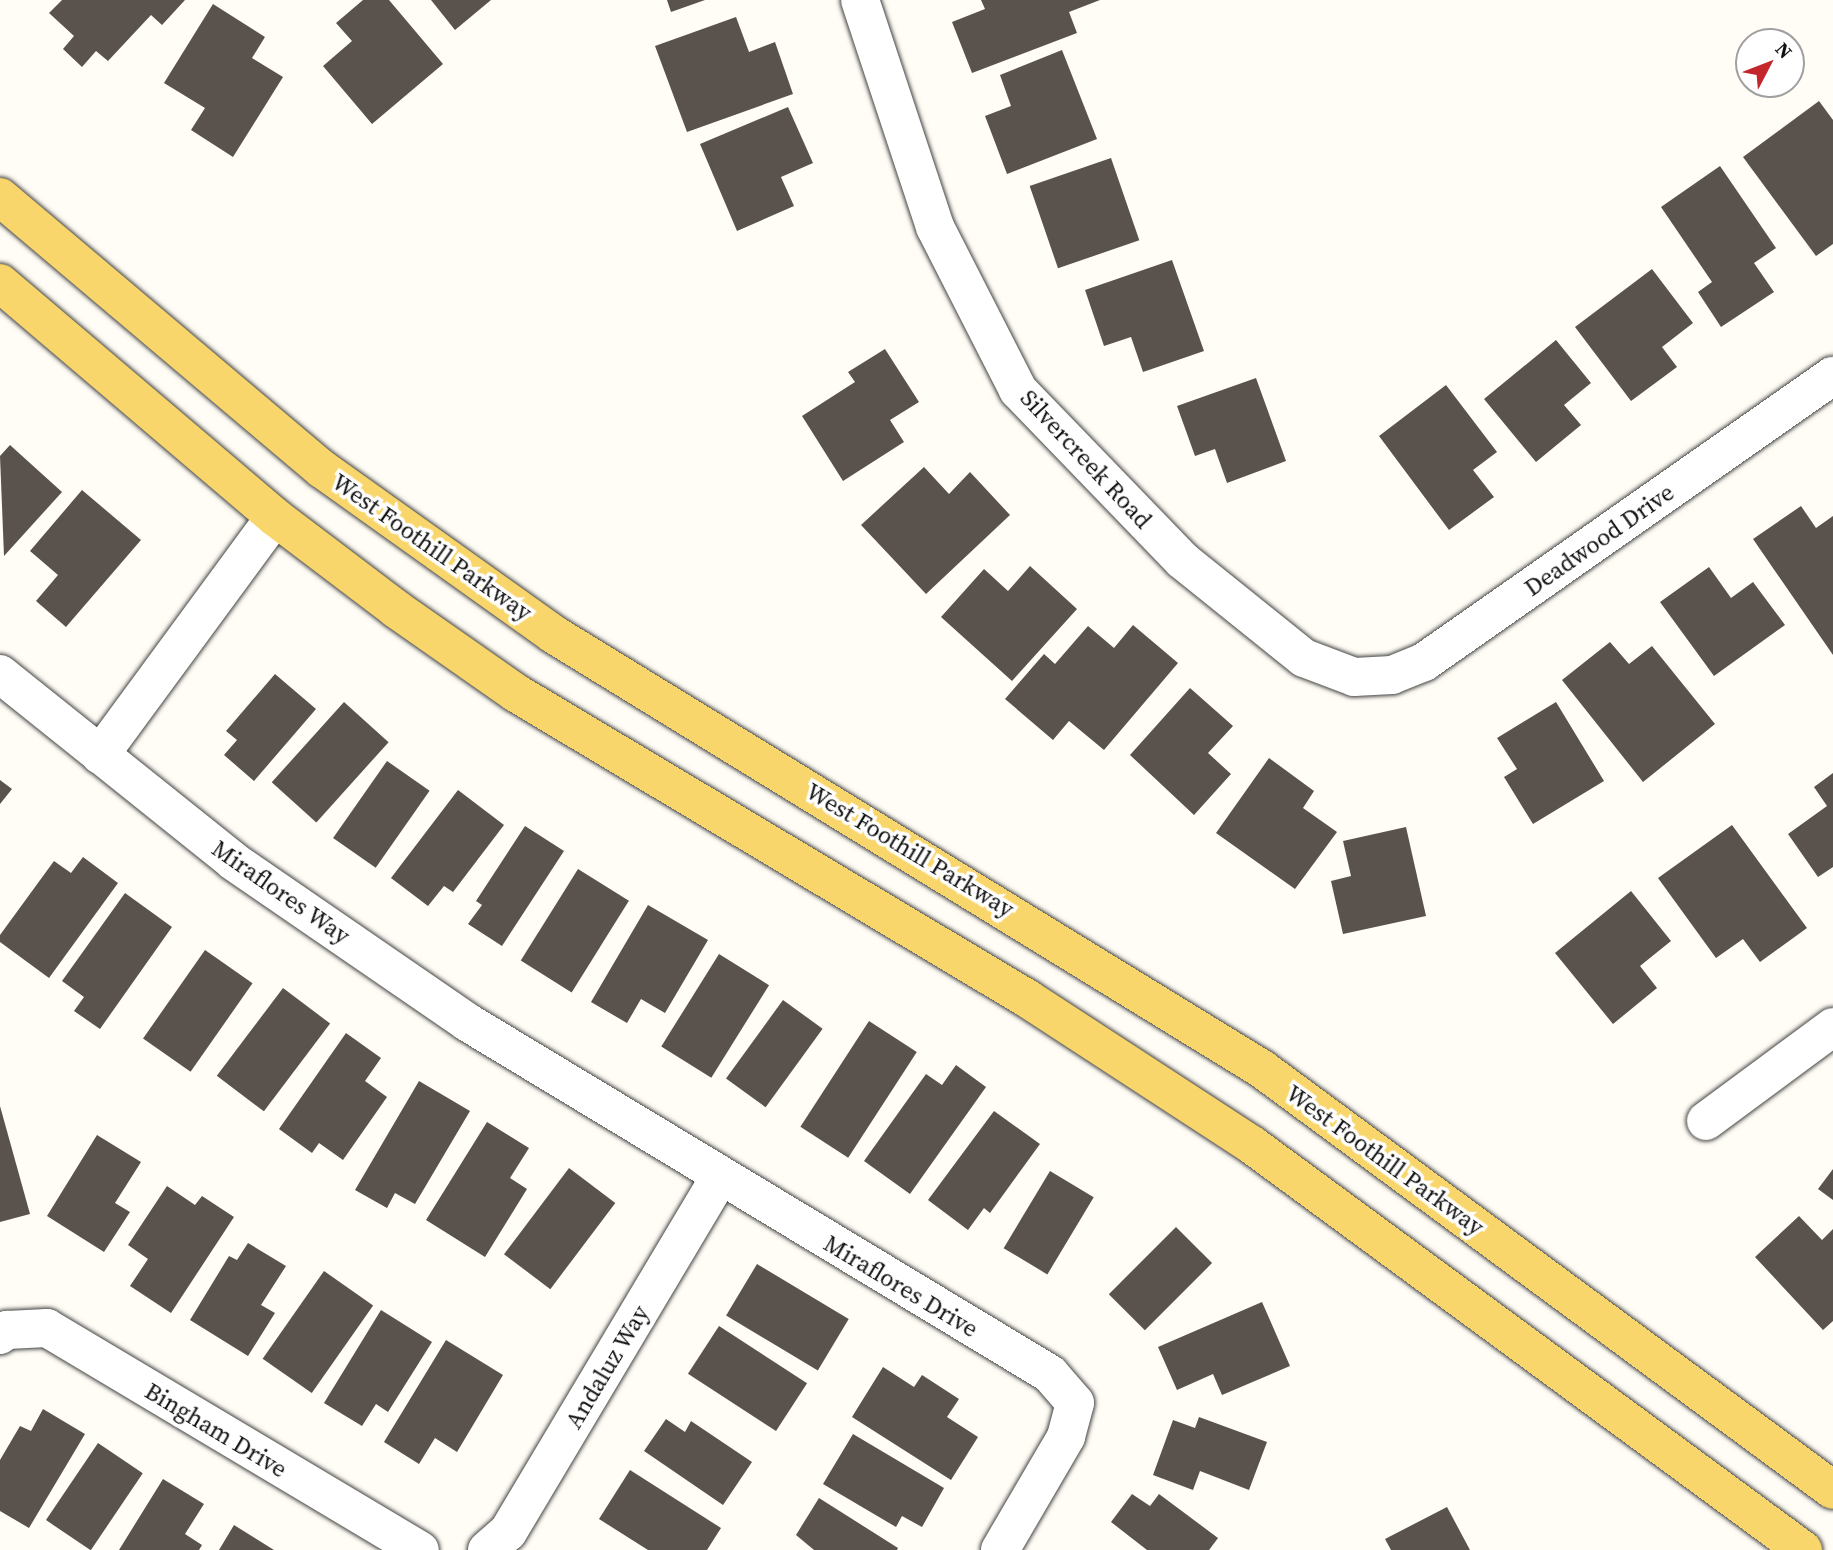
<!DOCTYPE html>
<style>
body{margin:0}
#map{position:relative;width:1833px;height:1550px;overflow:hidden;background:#fffdf5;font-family:"Source Serif 4",serif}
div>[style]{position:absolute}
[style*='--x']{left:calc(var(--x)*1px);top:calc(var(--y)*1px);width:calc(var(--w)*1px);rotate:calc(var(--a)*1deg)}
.building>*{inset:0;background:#5a524d;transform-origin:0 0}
.roads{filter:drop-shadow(0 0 2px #444) drop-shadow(0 0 2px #444)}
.minor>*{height:38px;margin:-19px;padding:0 19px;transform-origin:19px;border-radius:19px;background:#fff}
.major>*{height:38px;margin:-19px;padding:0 19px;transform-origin:19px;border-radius:19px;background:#f9d66b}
span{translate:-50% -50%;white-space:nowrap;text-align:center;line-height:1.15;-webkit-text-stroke:7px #fff;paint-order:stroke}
.street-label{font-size:24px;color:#111}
.north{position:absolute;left:1735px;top:28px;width:70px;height:70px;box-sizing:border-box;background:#fff;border:2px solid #a0a0a0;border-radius:50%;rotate:48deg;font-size:19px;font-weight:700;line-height:28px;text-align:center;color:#111}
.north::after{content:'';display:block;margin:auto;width:24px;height:32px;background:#c4262e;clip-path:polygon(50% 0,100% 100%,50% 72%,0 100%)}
</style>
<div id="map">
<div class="building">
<div style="clip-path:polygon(62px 0,185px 0,162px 25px,151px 15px,108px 61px,96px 51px,82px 67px,63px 49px,74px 36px,49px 13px)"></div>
<div style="clip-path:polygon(363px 0,389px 0,443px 64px,372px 124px,323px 66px,352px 41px,336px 23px)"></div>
<div style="clip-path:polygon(431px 0,491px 0,455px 30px)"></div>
<div style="clip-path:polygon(667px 0,705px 0,671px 12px)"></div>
<div style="clip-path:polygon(981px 0,1100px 0,1069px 12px,1077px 33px,972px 73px,952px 22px,985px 9px)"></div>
<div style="clip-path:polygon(213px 4px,265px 37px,252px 58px,283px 77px,233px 157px,191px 130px,205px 108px,164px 83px)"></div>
<div style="clip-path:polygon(736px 17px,749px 52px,775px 42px,793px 94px,687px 132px,655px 46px)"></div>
<div style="clip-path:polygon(1062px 50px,1097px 139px,1007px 174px,985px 116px,1011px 106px,1000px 75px)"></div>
<div style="clip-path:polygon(1819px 101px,1833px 120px,1833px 244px,1816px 256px,1743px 157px)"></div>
<div style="clip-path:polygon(788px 107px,813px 163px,781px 177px,794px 206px,737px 231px,700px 144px)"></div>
<div style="left:1111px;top:158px;width:87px;height:86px;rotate:71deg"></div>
<div style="clip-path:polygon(1720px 166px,1776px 248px,1754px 263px,1774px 292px,1721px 327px,1698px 292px,1712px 282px,1661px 207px)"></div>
<div style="clip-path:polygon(1172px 260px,1204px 351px,1143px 372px,1131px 337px,1104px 346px,1085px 290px)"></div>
<div style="clip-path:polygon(1652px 269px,1693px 323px,1662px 347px,1677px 367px,1631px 401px,1575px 327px)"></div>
<div style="clip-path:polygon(1556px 340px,1591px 383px,1564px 405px,1581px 425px,1536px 462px,1484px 399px)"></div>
<div style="clip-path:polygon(885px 349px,919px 402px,890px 420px,904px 442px,843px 481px,802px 416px,855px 382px,848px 372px)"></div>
<div style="clip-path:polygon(1256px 378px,1286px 461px,1227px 483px,1215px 449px,1195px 456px,1177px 406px)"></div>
<div style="clip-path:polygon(1446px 385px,1497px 452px,1473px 470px,1494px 497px,1449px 530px,1379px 436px)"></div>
<div style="clip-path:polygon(10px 445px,62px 492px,4px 556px,0 456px)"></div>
<div style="clip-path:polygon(924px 467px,949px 494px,970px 472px,1010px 515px,926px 594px,861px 525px)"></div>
<div style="clip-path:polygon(82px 490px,141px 540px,66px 627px,36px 601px,58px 575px,30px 551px)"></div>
<div style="clip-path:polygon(1801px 506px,1816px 528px,1833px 516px,1833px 655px,1753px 539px)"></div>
<div style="clip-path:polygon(1030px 566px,1077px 609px,1012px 681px,941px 617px,984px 569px,1008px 591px)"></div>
<div style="clip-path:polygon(1709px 567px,1731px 598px,1753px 582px,1785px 625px,1714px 676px,1660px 602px)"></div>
<div style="clip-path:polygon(1133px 625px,1178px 663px,1104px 750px,1069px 721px,1053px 740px,1005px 699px,1044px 654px,1055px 664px,1088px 626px,1114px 648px)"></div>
<div style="clip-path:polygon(1610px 642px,1629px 664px,1652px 646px,1715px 724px,1643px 782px,1562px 680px)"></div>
<div style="clip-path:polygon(275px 674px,316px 709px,254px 781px,224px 755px,237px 740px,226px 731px)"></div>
<div style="clip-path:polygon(1190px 688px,1233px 726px,1208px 753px,1231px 774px,1194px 815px,1130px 755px)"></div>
<div style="left:344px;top:702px;width:60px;height:108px;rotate:42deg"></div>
<div style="clip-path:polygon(1556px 702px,1604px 781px,1533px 824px,1504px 777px,1517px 769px,1497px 738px)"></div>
<div style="clip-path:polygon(1269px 758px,1314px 791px,1303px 808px,1337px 832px,1295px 889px,1216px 833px)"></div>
<div style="left:387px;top:761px;width:52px;height:94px;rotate:35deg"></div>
<div style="clip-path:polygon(1833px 773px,1833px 867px,1818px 877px,1788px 834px,1827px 806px,1814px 787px)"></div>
<div style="clip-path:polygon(0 780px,12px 789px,0 804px)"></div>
<div style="clip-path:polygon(458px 790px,504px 825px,453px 892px,444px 886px,428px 906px,391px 878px)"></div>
<div style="clip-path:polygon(1732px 825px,1807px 928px,1760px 962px,1743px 939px,1716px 958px,1658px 878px)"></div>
<div style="clip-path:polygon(525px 826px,564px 851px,502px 946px,468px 924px,482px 905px,476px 901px)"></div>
<div style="clip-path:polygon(1406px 827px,1426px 916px,1343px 934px,1331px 881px,1351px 876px,1343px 841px)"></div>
<div style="clip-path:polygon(83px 857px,118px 883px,49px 978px,0 942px,0 935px,54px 861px,71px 873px)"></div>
<div style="left:578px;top:869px;width:60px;height:108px;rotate:32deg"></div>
<div style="clip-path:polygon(1631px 891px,1671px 941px,1640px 966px,1657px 988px,1613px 1024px,1555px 953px)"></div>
<div style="clip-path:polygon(125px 893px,172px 927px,100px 1029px,74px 1011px,84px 997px,62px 981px)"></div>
<div style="clip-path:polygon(648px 905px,708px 940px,665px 1013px,641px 999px,627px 1023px,591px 1002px)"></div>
<div style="left:205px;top:950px;width:58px;height:108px;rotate:35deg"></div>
<div style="left:719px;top:954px;width:59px;height:109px;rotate:32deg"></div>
<div style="left:283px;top:988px;width:59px;height:110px;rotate:37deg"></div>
<div style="left:783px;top:1000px;width:49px;height:97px;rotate:36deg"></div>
<div style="left:869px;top:1021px;width:57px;height:126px;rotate:33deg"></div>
<div style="clip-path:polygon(346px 1033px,381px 1058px,365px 1081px,387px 1097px,343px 1160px,319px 1143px,312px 1153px,279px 1129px)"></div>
<div style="clip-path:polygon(956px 1065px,986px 1087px,910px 1194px,864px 1161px,926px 1074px,942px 1085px)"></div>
<div style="clip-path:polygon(419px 1081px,470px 1111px,415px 1204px,395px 1193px,387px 1208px,355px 1190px)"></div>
<div style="clip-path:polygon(0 1106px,30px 1214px,0 1222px)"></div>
<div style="clip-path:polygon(994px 1111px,1040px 1144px,990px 1213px,984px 1208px,968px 1230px,928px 1200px)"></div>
<div style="clip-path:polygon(487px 1122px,529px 1148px,510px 1178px,527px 1189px,485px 1257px,426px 1220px)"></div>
<div style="clip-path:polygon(97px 1135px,141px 1162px,115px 1203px,130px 1212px,104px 1252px,47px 1216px)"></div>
<div style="left:569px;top:1168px;width:58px;height:108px;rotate:37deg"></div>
<div style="clip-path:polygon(1833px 1169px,1833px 1200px,1818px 1189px)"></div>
<div style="left:1050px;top:1171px;width:51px;height:90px;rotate:31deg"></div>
<div style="clip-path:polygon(167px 1186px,195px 1205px,202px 1196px,234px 1217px,171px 1313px,130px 1286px,148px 1259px,128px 1245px)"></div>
<div style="clip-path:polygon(1799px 1216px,1822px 1240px,1833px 1229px,1833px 1321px,1823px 1330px,1755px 1257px)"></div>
<div style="left:1176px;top:1227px;width:51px;height:95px;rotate:45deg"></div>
<div style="clip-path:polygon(248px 1243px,286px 1266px,261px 1305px,275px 1313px,248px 1356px,190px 1320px,229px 1256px,237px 1260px)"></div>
<div style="left:757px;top:1264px;width:107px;height:60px;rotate:31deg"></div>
<div style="left:324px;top:1271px;width:60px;height:107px;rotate:35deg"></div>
<div style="clip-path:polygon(1262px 1302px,1290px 1366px,1222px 1395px,1213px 1374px,1177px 1390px,1158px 1347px)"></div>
<div style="clip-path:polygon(381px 1310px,432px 1342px,388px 1412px,376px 1404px,362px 1426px,324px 1403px)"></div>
<div style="left:719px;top:1326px;width:105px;height:57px;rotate:33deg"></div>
<div style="clip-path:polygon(446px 1340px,503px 1375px,457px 1452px,435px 1438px,419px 1464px,384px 1442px)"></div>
<div style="clip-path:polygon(883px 1367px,914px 1387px,922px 1375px,959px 1399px,947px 1417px,978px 1437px,951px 1480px,852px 1417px)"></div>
<div style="clip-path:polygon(43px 1409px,85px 1434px,29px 1528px,0 1511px,0 1460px,20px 1426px,31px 1431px)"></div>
<div style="clip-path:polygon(1199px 1417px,1267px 1442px,1249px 1490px,1200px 1471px,1193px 1490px,1153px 1475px,1173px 1420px,1195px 1428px)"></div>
<div style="clip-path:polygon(666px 1419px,685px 1432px,691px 1421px,752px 1462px,723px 1505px,644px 1451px)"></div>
<div style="clip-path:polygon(853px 1434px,944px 1488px,922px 1527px,902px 1516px,896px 1527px,823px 1484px)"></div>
<div style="left:98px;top:1443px;width:54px;height:93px;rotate:34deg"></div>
<div style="clip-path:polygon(630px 1470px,721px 1528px,707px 1550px,648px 1550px,599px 1519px)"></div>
<div style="clip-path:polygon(163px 1479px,204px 1504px,185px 1534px,202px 1545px,199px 1550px,119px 1550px)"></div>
<div style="clip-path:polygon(1132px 1494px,1150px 1506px,1159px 1494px,1218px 1538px,1209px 1550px,1147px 1550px,1111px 1522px)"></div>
<div style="clip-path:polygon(819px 1498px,898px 1548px,897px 1550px,814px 1550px,796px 1535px)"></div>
<div style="clip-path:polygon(1447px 1507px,1470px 1550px,1391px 1550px,1385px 1539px)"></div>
<div style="clip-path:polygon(234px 1525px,274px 1550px,219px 1550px)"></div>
</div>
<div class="roads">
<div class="minor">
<div style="--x:860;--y:0;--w:239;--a:71.7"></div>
<div style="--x:935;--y:227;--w:183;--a:63"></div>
<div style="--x:1018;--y:390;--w:236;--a:46"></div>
<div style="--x:1182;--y:560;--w:156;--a:38.8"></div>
<div style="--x:1304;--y:658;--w:53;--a:20.8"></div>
<div style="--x:1354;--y:677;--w:38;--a:-3"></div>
<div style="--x:1392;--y:675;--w:35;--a:-22"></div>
<div style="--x:1424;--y:662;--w:499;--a:-35"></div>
<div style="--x:0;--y:674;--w:299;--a:38.7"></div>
<div style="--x:233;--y:861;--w:284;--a:34.5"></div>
<div style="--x:467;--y:1022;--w:681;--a:31.12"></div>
<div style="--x:1050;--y:1374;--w:38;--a:49"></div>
<div style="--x:1075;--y:1403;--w:35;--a:105"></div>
<div style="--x:1066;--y:1437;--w:131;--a:120.3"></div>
<div style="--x:100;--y:755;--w:295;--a:-53.7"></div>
<div style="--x:1706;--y:1121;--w:158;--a:-36.5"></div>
<div style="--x:0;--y:1335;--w:9;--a:-36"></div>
<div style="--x:7;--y:1330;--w:40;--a:-2.9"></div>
<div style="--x:47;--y:1328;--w:434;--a:30.8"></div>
<div style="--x:487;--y:1550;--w:28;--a:-41"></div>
<div style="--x:508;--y:1532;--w:412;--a:-59.2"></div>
</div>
<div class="major">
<div style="--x:0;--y:197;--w:422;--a:40.2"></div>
<div style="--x:322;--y:469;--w:284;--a:35.5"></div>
<div style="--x:553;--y:634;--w:832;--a:31.53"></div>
<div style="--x:1262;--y:1069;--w:709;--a:36.4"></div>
<div style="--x:0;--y:283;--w:361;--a:40.4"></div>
<div style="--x:275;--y:517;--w:152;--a:37.2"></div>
<div style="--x:396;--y:609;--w:146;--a:35"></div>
<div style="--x:516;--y:693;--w:596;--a:30.86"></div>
<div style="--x:1028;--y:999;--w:267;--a:33.1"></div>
<div style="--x:1252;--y:1145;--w:684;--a:36.32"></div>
</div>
</div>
<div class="street-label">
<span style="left:1086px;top:459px;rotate:47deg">Silvercreek Road</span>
<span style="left:1599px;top:540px;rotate:-35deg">Deadwood Drive</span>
<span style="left:432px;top:547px;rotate:35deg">West Foothill Parkway</span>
<span style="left:910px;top:850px;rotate:31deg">West Foothill Parkway</span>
<span style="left:281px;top:892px;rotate:35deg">Miraflores Way</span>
<span style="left:1385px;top:1160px;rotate:36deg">West Foothill Parkway</span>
<span style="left:901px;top:1286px;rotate:31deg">Miraflores Drive</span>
<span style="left:607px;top:1367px;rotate:-59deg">Andaluz Way</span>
<span style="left:216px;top:1430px;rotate:31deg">Bingham Drive</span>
</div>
<div class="north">N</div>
</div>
